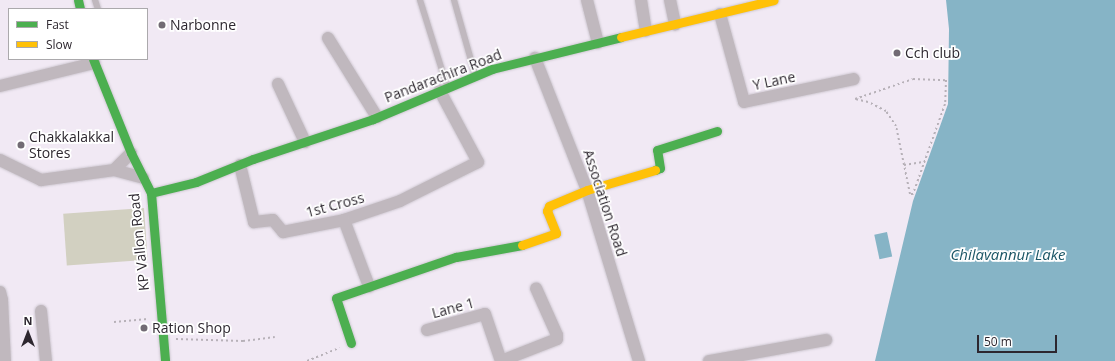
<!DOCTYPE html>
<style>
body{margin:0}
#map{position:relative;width:1115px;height:361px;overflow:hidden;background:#f1e9f4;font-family:"Open Sans",sans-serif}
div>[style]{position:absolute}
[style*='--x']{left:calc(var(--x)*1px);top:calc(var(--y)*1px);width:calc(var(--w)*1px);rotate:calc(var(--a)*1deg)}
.green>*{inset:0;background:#d2d0c1;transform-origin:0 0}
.water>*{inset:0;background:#86b4c6;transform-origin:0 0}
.path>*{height:2px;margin-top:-1px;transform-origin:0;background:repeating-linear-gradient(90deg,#b7b1b8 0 2px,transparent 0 5px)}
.roads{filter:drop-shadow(0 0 1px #cdc7d0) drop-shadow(0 0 1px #cdc7d0)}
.lane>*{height:6px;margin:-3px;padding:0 3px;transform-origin:3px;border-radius:3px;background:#c0b8be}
.street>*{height:12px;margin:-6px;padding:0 6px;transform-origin:6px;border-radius:6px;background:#c0b8be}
.fast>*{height:9px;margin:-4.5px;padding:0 4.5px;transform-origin:4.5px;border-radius:4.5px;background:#4caf50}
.slow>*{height:9px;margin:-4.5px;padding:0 4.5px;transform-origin:4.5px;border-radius:4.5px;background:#ffc107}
.dots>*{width:11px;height:11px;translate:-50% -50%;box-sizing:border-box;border:2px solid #fff;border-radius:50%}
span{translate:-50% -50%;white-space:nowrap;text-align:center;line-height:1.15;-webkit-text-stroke:3.5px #fff;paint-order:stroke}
.poi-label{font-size:14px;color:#2d272f}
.left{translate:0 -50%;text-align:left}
.street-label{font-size:14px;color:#2d272f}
.water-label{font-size:15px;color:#1b5666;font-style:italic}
.legend{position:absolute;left:8px;top:8px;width:140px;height:52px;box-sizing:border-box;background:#fff;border:1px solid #aba9ac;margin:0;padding:5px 7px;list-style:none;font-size:12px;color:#2d272f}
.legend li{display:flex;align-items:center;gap:8px;height:20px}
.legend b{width:20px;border:1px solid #aba9ac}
.north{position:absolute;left:8px;top:313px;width:40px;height:40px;-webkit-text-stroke:3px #fff;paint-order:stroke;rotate:0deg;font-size:11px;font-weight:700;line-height:16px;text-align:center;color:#2d272f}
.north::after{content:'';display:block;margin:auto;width:14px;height:18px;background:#2d272f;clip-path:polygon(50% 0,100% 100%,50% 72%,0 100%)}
.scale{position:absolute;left:977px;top:335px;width:80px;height:18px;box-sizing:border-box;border:2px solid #2d272f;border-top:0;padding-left:5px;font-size:12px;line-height:14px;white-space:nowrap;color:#2d272f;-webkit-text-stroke:3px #fff;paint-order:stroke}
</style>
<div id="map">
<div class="green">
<div style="left:144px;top:208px;width:52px;height:81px;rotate:86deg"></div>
</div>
<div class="water">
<div style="clip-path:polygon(946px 0,1115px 0,1115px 361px,875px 361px,913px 201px,948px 104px,949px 29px)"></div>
<div style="left:887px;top:232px;width:25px;height:13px;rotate:78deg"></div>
</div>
<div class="path">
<div style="--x:913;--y:79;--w:33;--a:2"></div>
<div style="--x:946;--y:80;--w:24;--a:92"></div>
<div style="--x:945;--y:104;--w:96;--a:109.6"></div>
<div style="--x:913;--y:194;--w:3;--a:180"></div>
<div style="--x:910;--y:194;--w:69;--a:-101.6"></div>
<div style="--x:896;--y:126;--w:18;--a:-124"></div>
<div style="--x:886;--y:111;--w:20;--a:-153"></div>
<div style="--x:868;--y:102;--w:13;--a:-167"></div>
<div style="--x:855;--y:99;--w:61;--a:-19"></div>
<div style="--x:904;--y:165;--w:19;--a:-9"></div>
<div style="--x:114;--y:322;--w:34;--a:-5"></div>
<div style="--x:176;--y:339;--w:67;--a:1.7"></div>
<div style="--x:243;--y:341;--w:32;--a:-7"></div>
<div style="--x:307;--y:361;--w:35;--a:-22"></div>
</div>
<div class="roads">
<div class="lane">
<div style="--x:95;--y:0;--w:9;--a:72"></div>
<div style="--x:420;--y:0;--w:90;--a:72.6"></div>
<div style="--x:454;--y:0;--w:77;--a:74.2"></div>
</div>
<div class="street">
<div style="--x:587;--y:0;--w:44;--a:75.7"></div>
<div style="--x:641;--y:0;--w:31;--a:81"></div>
<div style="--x:670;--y:0;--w:25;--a:78"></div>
<div style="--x:720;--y:14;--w:91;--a:74.7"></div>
<div style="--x:744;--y:102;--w:112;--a:-11.8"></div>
<div style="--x:328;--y:38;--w:93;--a:58.2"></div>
<div style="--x:535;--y:58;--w:142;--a:68.5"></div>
<div style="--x:587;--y:190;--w:179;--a:73.1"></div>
<div style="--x:278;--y:84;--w:64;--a:65"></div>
<div style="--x:0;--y:86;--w:97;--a:-13.7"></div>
<div style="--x:0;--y:160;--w:46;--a:26"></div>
<div style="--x:41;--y:180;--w:74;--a:-7.8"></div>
<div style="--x:114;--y:170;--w:30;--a:15"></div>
<div style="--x:240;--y:165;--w:59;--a:76.2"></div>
<div style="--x:254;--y:222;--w:19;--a:-6"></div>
<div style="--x:273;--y:220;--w:16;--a:50"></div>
<div style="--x:283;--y:232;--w:62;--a:-11.1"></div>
<div style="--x:344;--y:220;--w:59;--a:-18.7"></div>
<div style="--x:400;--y:201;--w:87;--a:-26.6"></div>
<div style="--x:478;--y:162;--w:81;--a:-118.2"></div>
<div style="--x:114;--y:170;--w:24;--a:-45"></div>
<div style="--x:344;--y:220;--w:71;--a:69.3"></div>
<div style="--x:0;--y:292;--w:8;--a:76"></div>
<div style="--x:2;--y:300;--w:61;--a:87.2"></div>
<div style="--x:41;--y:311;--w:50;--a:84.3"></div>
<div style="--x:427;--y:330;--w:60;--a:-15.4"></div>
<div style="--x:485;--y:314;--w:50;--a:71.2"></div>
<div style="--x:501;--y:361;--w:60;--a:-21.4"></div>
<div style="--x:557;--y:339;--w:4;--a:-90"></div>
<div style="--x:557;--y:335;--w:51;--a:-114.1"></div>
<div style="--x:709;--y:361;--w:119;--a:-10.2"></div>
</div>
<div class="fast">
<div style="--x:78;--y:0;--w:9;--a:77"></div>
<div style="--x:93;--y:59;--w:101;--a:68"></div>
<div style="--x:131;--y:153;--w:45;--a:63.4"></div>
<div style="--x:151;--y:193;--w:169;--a:85.2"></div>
<div style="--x:655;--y:170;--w:5;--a:-22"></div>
<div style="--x:660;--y:168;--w:18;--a:-99"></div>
<div style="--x:657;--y:150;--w:63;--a:-17.6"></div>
<div style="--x:151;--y:193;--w:46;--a:-13.7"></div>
<div style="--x:196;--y:182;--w:61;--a:-22"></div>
<div style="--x:253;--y:159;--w:126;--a:-18.4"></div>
<div style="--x:373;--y:119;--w:129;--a:-22.8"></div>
<div style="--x:492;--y:69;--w:133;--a:-13.9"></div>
<div style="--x:351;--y:343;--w:47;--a:-108.4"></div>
<div style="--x:336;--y:298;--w:127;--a:-18.9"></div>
<div style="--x:456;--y:257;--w:67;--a:-10.3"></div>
</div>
<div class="slow">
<div style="--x:621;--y:37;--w:157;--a:-13.6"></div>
<div style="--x:522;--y:245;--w:36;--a:-19"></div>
<div style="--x:556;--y:233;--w:24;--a:-112"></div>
<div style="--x:547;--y:211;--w:5;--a:-68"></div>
<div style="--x:549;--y:206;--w:41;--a:-22.8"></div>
<div style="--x:587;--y:190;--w:71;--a:-16.4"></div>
</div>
</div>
<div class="dots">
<div style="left:162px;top:25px;background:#726b74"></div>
<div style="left:897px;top:53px;background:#726b74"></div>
<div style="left:21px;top:145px;background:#726b74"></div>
<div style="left:144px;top:328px;background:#726b74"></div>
</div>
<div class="poi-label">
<span class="left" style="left:170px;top:25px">Narbonne</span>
<span class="left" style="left:905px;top:53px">Cch club</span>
<span class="left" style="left:29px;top:145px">Chakkalakkal<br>Stores</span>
<span class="left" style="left:152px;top:328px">Ration Shop</span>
</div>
<div class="street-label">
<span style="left:443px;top:76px;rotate:-21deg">Pandarachira Road</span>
<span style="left:774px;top:81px;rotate:-12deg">Y Lane</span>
<span style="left:605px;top:203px;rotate:72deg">Association Road</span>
<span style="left:335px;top:205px;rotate:-15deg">1st Cross</span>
<span style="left:139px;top:242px;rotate:-96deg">KP Vallon Road</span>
<span style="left:453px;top:308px;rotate:-15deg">Lane 1</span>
</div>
<div class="water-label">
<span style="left:1008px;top:255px">Chilavannur Lake</span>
</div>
<ul class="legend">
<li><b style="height:5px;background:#4caf50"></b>Fast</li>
<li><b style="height:5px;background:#ffc107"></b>Slow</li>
</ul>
<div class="north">N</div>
<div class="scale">50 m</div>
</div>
